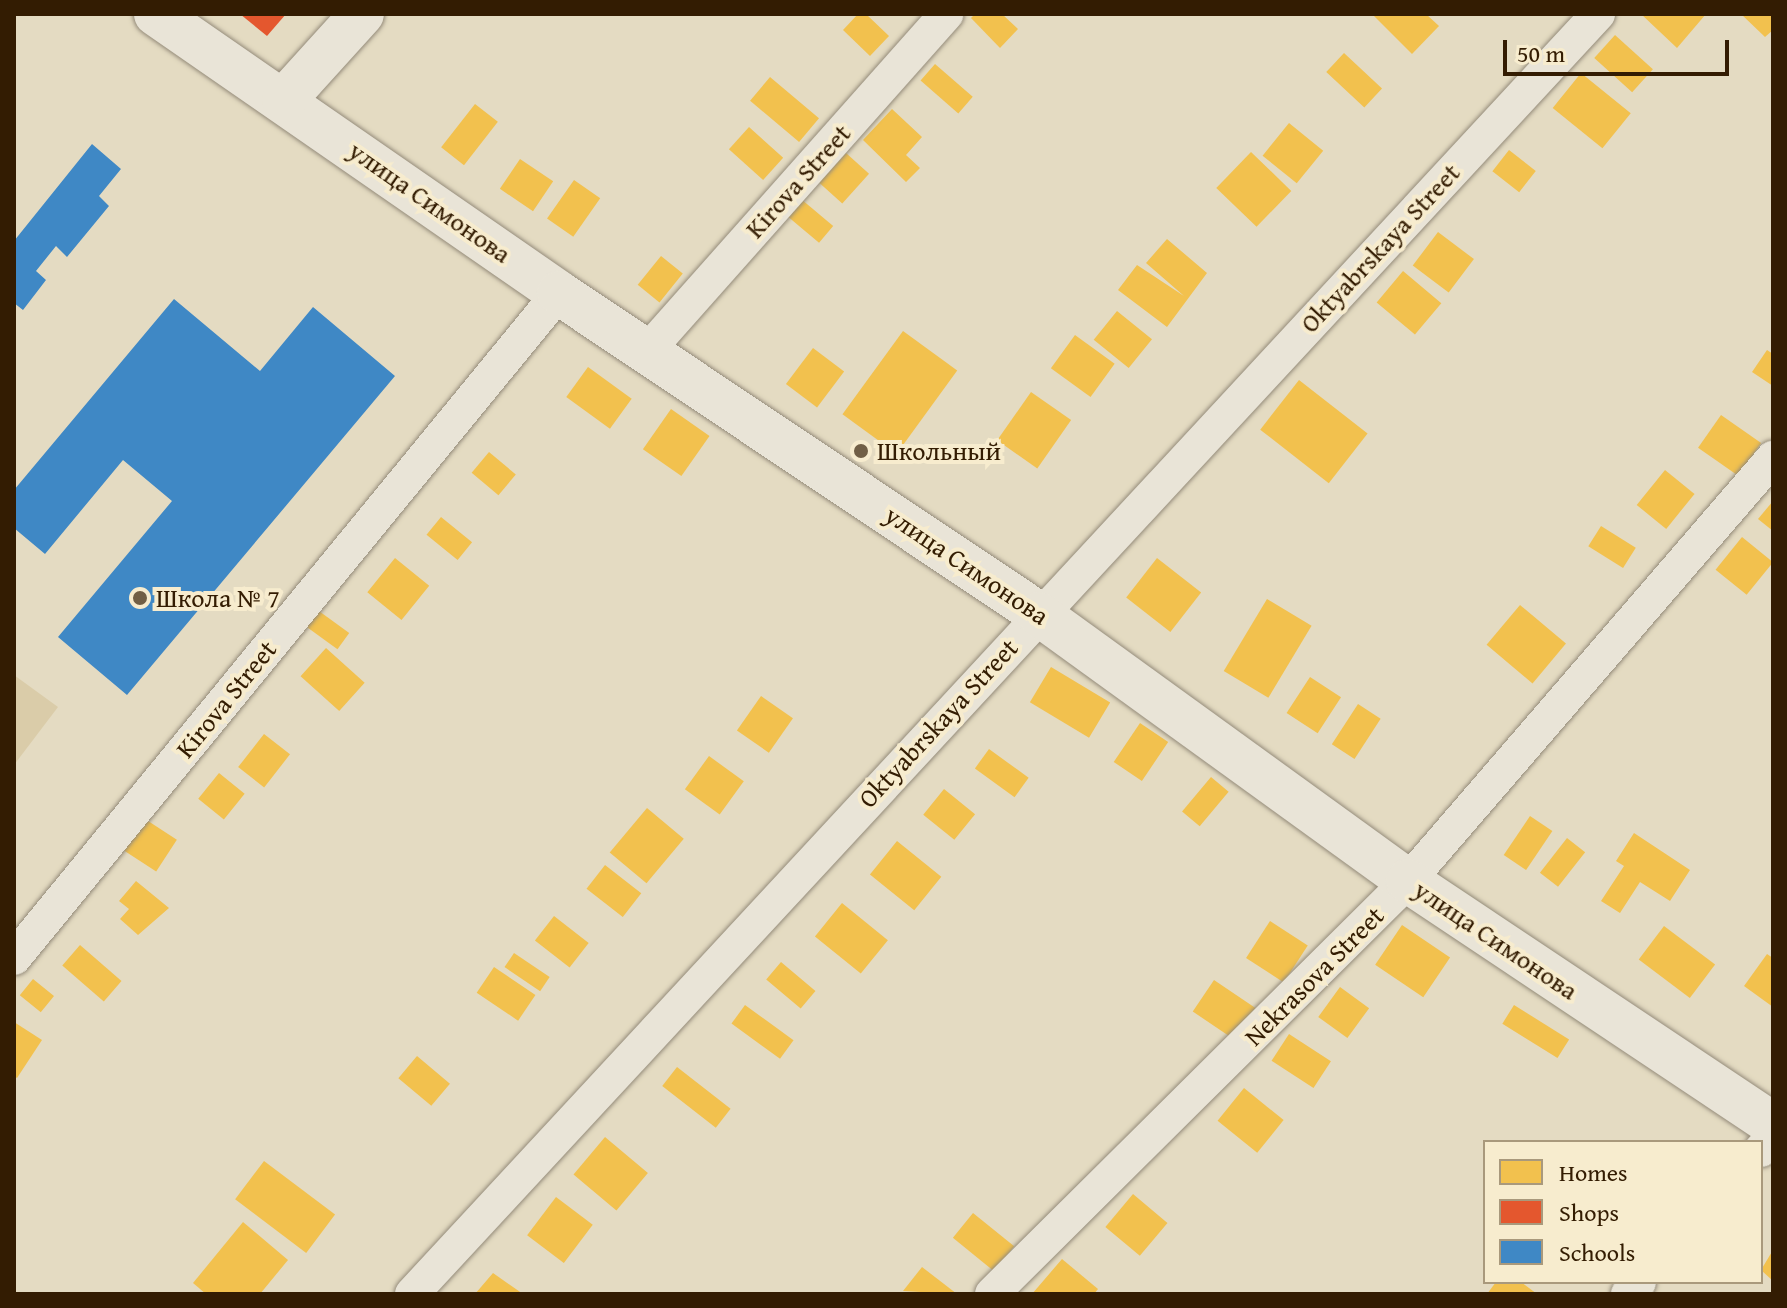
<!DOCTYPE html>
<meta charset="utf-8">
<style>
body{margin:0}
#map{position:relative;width:1787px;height:1308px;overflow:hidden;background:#e4dbc2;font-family:"Gentium Book Plus",serif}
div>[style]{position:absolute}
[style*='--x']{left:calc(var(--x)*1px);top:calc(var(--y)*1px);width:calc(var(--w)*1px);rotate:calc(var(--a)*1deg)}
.green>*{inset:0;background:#dacca9}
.homes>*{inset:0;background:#f2c14e;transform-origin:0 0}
.shops>*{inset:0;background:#e4572e}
.schools>*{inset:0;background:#3f88c5}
.roads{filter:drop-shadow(0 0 2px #948b7a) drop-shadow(0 0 2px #948b7a)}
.street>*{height:34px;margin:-17px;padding:0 17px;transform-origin:17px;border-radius:17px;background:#e9e4d7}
.secondary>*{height:44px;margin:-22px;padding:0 22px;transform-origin:22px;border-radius:22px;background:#e9e4d7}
.dots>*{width:22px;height:22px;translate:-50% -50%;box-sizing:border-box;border:4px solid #f7ecce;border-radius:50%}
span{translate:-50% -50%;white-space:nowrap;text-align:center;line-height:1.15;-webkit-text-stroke:8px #f7ecce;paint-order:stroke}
.street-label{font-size:26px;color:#331c02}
.poi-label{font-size:26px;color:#331c02}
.left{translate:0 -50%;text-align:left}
.frame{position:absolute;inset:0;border:16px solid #331c02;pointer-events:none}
.legend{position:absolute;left:1483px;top:1140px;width:280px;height:144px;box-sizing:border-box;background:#f7ecce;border:2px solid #a9997c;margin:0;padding:10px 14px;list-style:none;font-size:24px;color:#331c02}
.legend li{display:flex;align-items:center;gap:16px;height:40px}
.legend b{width:40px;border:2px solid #a9997c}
.scale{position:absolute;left:1503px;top:40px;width:226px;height:36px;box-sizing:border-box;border:4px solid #331c02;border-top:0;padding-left:10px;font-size:24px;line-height:28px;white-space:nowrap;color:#331c02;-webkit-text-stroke:6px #f7ecce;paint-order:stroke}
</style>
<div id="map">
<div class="green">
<div style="clip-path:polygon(14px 675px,58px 707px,14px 765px)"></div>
</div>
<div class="homes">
<div style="clip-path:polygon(858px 14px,866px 14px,889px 36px,870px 56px,843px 30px)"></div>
<div style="clip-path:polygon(975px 14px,1002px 14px,1018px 29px,1000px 48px,971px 18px)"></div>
<div style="clip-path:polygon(1426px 14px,1439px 26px,1412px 54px,1374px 16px)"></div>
<div style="clip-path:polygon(1641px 14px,1706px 14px,1677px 48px)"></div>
<div style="clip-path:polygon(1741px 14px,1773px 14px,1773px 30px,1765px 37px)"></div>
<div style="left:1615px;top:35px;width:51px;height:31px;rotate:42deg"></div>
<div style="left:1344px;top:53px;width:52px;height:26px;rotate:43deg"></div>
<div style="left:935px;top:64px;width:50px;height:22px;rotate:41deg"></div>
<div style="left:1581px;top:73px;width:64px;height:45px;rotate:39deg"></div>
<div style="left:770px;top:77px;width:64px;height:31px;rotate:40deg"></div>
<div style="left:475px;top:104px;width:29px;height:55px;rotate:38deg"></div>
<div style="clip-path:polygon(892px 109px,922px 137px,906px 155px,920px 168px,906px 182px,863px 140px)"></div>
<div style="left:1289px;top:123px;width:44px;height:42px;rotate:39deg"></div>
<div style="left:749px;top:127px;width:46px;height:30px;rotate:42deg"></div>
<div style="left:1509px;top:150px;width:34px;height:27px;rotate:38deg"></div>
<div style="left:1251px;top:152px;width:56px;height:50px;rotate:44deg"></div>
<div style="left:846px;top:153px;width:31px;height:40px;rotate:42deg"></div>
<div style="left:520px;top:159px;width:40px;height:36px;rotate:34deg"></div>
<div style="left:574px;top:180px;width:32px;height:47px;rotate:35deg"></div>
<div style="left:801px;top:199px;width:42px;height:22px;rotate:40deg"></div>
<div style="left:1438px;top:232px;width:45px;height:42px;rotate:37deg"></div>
<div style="clip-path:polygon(1167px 239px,1207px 273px,1167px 327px,1118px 290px,1137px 265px,1184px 296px,1146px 263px)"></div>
<div style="left:661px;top:256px;width:28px;height:37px;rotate:39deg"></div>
<div style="left:1403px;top:271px;width:50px;height:41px;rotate:40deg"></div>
<div style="left:1117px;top:311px;width:45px;height:37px;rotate:39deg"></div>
<div style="left:903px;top:331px;width:67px;height:103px;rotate:36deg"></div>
<div style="left:1075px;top:335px;width:49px;height:41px;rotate:36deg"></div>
<div style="left:813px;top:348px;width:39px;height:45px;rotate:37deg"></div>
<div style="clip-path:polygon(1767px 350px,1773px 354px,1773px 386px,1752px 372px)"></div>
<div style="left:588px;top:367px;width:54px;height:37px;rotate:36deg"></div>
<div style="left:1299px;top:380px;width:87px;height:63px;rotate:38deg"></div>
<div style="left:1031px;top:392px;width:49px;height:59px;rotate:35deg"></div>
<div style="left:671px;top:409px;width:47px;height:49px;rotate:35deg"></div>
<div style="left:1721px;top:415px;width:49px;height:40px;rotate:35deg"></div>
<div style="left:489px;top:452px;width:35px;height:27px;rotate:40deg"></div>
<div style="left:1665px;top:470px;width:38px;height:45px;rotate:39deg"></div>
<div style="clip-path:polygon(1773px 501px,1773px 531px,1758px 519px)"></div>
<div style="left:441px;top:517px;width:40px;height:23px;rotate:39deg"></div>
<div style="left:1601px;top:526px;width:41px;height:24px;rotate:32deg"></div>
<div style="left:1742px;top:537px;width:40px;height:42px;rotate:39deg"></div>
<div style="left:395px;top:558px;width:44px;height:44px;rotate:39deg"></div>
<div style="left:1157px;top:558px;width:56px;height:50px;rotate:38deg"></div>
<div style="left:1267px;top:599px;width:52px;height:84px;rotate:31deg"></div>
<div style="left:1520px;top:605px;width:60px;height:52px;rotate:40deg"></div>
<div style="left:312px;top:606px;width:46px;height:20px;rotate:36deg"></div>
<div style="left:326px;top:648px;width:52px;height:38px;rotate:42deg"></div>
<div style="left:1051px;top:667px;width:69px;height:41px;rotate:31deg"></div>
<div style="left:1310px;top:677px;width:37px;height:43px;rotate:33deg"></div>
<div style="left:761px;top:696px;width:39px;height:42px;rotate:35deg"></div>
<div style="left:1358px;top:704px;width:27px;height:48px;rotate:33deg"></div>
<div style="left:1140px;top:723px;width:34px;height:47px;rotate:34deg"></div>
<div style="left:264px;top:734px;width:33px;height:42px;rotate:38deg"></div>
<div style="left:989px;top:749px;width:49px;height:24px;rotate:36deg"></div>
<div style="left:709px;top:756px;width:43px;height:41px;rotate:36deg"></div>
<div style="left:219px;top:773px;width:33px;height:33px;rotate:39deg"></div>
<div style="left:1211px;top:777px;width:23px;height:45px;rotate:40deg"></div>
<div style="left:944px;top:789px;width:40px;height:33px;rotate:39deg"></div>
<div style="left:647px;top:808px;width:48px;height:58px;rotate:40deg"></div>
<div style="left:1530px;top:816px;width:27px;height:47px;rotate:34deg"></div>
<div style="left:145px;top:819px;width:38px;height:38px;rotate:33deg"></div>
<div style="clip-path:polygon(1634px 833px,1690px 870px,1670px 901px,1640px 882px,1620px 913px,1601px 901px,1624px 866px,1616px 861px)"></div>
<div style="left:1567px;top:838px;width:23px;height:44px;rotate:38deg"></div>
<div style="left:897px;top:841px;width:57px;height:43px;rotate:39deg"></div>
<div style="left:605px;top:865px;width:46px;height:30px;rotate:38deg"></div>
<div style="clip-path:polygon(136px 881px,169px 908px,138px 935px,120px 919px,129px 909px,119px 901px)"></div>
<div style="left:842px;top:903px;width:59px;height:43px;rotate:39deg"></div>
<div style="left:554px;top:916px;width:44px;height:31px;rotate:38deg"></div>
<div style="left:1270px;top:921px;width:45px;height:44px;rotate:33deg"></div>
<div style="left:1402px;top:925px;width:58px;height:48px;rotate:34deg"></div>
<div style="left:1664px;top:926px;width:64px;height:42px;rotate:37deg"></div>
<div style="left:80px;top:945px;width:55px;height:27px;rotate:41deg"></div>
<div style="left:514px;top:953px;width:43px;height:17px;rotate:34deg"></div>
<div style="clip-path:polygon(1767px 954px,1773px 958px,1773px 1007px,1744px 986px)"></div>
<div style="left:781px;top:962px;width:45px;height:23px;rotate:40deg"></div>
<div style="left:494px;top:967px;width:50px;height:31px;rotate:34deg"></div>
<div style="left:33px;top:979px;width:27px;height:21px;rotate:39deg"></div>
<div style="left:1214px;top:980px;width:50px;height:38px;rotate:34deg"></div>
<div style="left:1340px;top:987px;width:36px;height:37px;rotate:36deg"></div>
<div style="left:745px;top:1005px;width:60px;height:23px;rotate:36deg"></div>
<div style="left:1514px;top:1005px;width:65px;height:22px;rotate:32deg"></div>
<div style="clip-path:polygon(14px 1022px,42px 1040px,17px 1078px,14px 1076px)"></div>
<div style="left:1289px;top:1034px;width:50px;height:32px;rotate:33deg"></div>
<div style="left:417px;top:1056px;width:43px;height:29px;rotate:40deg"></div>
<div style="left:677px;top:1067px;width:68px;height:24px;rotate:38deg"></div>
<div style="left:1244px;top:1088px;width:51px;height:42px;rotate:39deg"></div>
<div style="left:605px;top:1137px;width:56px;height:49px;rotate:40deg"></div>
<div style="left:264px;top:1161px;width:89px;height:48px;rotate:37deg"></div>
<div style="left:1133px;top:1194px;width:45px;height:43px;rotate:40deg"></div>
<div style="left:556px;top:1197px;width:46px;height:48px;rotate:37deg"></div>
<div style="left:973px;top:1213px;width:53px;height:32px;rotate:39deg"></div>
<div style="clip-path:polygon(243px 1222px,288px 1260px,260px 1294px,206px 1294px,193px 1283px)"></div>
<div style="clip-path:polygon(1773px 1250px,1773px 1281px,1761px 1270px)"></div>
<div style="clip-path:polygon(1062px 1259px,1098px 1289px,1094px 1294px,1032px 1294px)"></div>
<div style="clip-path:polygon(922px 1267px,957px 1294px,903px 1291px)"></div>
<div style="clip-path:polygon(493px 1273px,523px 1294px,475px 1294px)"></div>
<div style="clip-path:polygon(1496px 1282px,1521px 1282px,1537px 1294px,1487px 1294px)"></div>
</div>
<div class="shops">
<div style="clip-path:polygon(240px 14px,286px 14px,267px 36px)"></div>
</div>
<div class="schools">
<div style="clip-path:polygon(92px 144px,121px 169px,99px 196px,109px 206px,67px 257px,56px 246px,36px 271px,46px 280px,23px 310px,14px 303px,14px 241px)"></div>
<div style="clip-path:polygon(174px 299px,260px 371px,313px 307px,395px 376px,127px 695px,58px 637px,172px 501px,123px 460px,45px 554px,14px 528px,14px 490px)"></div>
</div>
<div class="roads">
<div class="street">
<div style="--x:649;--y:349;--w:448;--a:-48.4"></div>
<div style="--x:14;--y:958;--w:860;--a:-50.66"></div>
<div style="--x:1761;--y:1150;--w:18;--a:-47"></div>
<div style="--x:412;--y:1294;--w:1745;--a:-47.18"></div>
<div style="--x:992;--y:1294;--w:586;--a:-44.79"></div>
<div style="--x:1408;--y:881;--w:559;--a:-49.21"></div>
<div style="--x:1628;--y:1294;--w:16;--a:-47"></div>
</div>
<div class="secondary">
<div style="--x:156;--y:14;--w:490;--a:34.7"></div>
<div style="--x:559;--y:293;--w:577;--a:33.77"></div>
<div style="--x:1039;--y:614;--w:455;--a:35.9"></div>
<div style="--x:1408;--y:881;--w:438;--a:33.7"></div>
<div style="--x:284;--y:100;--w:116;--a:-47.8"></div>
</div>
</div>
<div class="dots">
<div style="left:861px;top:451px;background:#715f45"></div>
<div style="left:140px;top:598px;background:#715f45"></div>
</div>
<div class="street-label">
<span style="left:798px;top:181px;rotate:-48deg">Kirova Street</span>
<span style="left:430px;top:202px;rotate:35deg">улица Симонова</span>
<span style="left:1380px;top:248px;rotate:-47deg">Oktyabrskaya Street</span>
<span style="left:967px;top:565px;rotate:34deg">улица Симонова</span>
<span style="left:226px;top:699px;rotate:-51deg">Kirova Street</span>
<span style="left:938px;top:723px;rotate:-47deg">Oktyabrskaya Street</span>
<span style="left:1496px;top:940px;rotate:34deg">улица Симонова</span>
<span style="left:1314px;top:976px;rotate:-45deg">Nekrasova Street</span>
</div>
<div class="poi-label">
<span class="left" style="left:877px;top:451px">Школьный</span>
<span class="left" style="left:156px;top:598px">Школа № 7</span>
</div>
<div class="frame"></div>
<ul class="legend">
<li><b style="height:22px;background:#f2c14e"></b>Homes</li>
<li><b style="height:22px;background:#e4572e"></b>Shops</li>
<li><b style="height:22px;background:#3f88c5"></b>Schools</li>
</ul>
<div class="scale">50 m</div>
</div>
